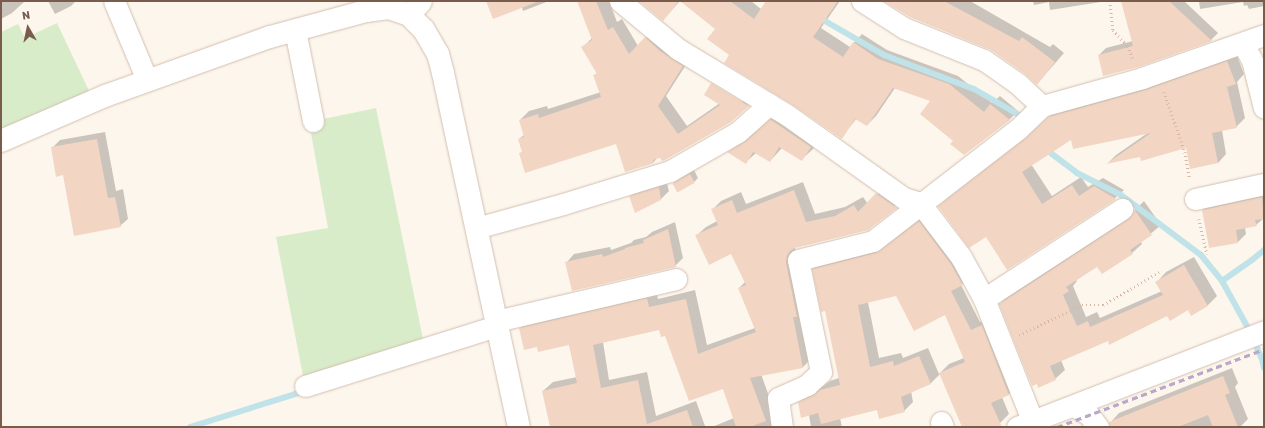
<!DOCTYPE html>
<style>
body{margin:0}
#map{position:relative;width:1265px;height:428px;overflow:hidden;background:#fdf6ec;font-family:Rubik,sans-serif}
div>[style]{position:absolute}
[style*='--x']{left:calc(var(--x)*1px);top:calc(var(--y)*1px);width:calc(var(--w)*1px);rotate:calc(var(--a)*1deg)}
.green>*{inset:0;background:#d8ecc9}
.shadow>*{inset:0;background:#0003}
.stream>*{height:6px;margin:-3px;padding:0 3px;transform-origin:3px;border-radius:3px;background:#bfe3e8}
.building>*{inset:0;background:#f3d5c3;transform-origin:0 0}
.path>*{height:2.5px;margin-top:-1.25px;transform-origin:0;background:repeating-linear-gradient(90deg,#d9b8a5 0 1px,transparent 0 4px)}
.roads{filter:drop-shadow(0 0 1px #d1beb0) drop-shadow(0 0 1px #d1beb0)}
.minor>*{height:21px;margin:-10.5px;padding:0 10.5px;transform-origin:10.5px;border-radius:10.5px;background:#fff}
.tertiary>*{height:22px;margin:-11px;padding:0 11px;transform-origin:11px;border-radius:11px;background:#fff}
.rail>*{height:3px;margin-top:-1.5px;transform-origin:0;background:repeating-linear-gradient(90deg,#b9a8c9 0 6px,transparent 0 10px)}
span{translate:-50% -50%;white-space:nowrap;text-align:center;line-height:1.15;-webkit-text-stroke:4px #fffaf3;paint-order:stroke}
.frame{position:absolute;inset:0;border:2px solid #7a5c4d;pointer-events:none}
.north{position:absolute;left:8px;top:8px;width:40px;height:40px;-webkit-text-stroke:3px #fffaf3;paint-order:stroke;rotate:351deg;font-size:11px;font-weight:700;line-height:16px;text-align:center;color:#7a5c4d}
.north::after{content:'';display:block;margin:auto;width:14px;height:18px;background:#7a5c4d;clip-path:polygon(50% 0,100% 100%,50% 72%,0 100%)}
</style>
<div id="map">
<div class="green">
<div style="clip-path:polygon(57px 23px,89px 91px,1px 130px,1px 32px,18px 24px,25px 38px)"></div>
<div style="clip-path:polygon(376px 108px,424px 344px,304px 381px,276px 237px,328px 228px,309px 122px)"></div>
</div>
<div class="shadow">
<div style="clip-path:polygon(1px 1px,23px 1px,24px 2px,12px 13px,1px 19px)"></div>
<div style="clip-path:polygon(48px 1px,76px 1px,71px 6px,55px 14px)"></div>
<div style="clip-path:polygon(487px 1px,549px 1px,523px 11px,522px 7px)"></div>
<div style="clip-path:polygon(578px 1px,609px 1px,617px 22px,622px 19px,638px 46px,654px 29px,691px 57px,666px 96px,687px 126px,720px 103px,706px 94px,713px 83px,713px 85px,741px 103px,743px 101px,713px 83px,721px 75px,757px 97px,730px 121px,658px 157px,653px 163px,617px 143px,521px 153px,523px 151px,519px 139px,524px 135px,520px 120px,529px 111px,547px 106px,548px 109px,601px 92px,594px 76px,598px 72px,582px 48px,592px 38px)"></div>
<div style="clip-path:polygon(643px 1px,680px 1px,663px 20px)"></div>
<div style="clip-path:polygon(681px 1px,751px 1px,761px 9px,767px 1px,840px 1px,821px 28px,850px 47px,862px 34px,887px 50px,958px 76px,992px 103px,1000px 96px,1018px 111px,1009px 120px,954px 141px,932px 101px,895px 88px,876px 116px,867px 125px,857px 118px,841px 138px,730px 55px,717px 29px)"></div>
<div style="clip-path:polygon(891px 1px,970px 1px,1050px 47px,1053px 44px,1064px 53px,1037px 84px,1025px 72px,991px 49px)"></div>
<div style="clip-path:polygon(1033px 1px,1107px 1px,1050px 10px,1049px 2px,1034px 5px)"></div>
<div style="clip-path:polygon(1122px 1px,1184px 1px,1218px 33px,1211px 40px,1138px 66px,1099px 55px,1106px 48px,1133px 41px)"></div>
<div style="clip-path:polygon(1199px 1px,1264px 1px,1264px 6px,1249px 9px,1247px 5px,1244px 6px,1243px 2px,1200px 9px)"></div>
<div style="clip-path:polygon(1236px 53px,1244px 74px,1237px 82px,1245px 118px,1236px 127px,1222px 130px,1226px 154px,1218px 163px,1187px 147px,1109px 162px,1116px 155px,1149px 132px,1071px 138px,1031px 164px,1052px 196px,1081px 177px,1088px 187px,1103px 178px,1124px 190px,1115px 198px,1007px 268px,986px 236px,939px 206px,948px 198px,1035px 130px,1058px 108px)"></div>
<div style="clip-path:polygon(782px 108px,821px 135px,813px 149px,801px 160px,782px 148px,770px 161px,756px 153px,746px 162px,729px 152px,740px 141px,758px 130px)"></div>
<div style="clip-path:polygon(105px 132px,116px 191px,123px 189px,128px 219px,120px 226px,64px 174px,52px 148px,60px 140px)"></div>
<div style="clip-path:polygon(694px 170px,698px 178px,694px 182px,673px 183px)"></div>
<div style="clip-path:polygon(666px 180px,669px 191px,661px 199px,631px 196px,639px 188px)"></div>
<div style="clip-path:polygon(803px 182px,815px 214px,845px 207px,863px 197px,868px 204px,886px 185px,905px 198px,867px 229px,795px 247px,812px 358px,803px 367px,761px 374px,780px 427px,712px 427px,734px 418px,723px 388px,660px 329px,603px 342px,609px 380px,647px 372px,656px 416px,696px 401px,705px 426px,704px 427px,551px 427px,543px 391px,553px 382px,577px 377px,569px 344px,538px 346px,520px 328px,529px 319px,656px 290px,658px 299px,695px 290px,707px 345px,755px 328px,739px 288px,745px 282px,732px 253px,696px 236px,706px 227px,717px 221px,712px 210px,721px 201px,741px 192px,746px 204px)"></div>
<div style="clip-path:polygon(1264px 191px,1264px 218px,1256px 225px,1245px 228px,1246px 234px,1238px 242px,1203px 210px,1211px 202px)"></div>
<div style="clip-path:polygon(1144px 201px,1161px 225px,1141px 242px,1142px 244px,1132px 253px,1102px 273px,1097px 266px,1076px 280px,1077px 281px,1073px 286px,1086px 317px,1097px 312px,1100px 318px,1162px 291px,1157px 282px,1166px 272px,1194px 257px,1217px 296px,1208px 305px,1192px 315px,1189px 309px,1168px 315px,1061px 360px,1065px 370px,1055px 379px,1000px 304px,1009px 294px,1134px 213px,1135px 210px)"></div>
<div style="clip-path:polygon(evenodd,928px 213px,971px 275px,961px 285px,980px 322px,991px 317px,1018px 385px,1009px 394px,1002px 397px,1009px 414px,1000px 423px,991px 427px,971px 427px,940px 374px,930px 384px,911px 391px,913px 402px,904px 411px,877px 409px,840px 418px,842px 427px,811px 427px,809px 415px,799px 403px,808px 393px,822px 387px,830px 381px,839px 378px,826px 310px,813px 269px,822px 260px,886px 244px,928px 213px,897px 295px,945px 313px,964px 358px,949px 364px,939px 374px,928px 348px,903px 358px,901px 353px,879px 358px,868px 302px,897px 295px)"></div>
<div style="clip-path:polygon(675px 222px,683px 258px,675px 266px,567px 262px,574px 254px,610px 247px,611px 250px,631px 243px,634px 240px,646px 237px,652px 232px)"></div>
<div style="clip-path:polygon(1232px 368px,1238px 383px,1235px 387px,1248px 419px,1240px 427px,1110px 427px,1110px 423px,1119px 413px)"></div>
</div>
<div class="stream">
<div style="--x:818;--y:17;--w:76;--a:29.9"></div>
<div style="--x:884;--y:55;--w:96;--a:20.7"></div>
<div style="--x:974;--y:89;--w:52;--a:30"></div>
<div style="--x:1046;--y:148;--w:8;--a:45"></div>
<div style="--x:1052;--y:154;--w:31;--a:37"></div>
<div style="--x:1077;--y:173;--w:49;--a:26.6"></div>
<div style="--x:1121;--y:195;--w:100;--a:36.9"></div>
<div style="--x:1201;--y:255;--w:33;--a:51"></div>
<div style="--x:1222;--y:281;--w:54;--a:61"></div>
<div style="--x:1248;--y:328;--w:34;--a:66"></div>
<div style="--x:1262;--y:359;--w:9;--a:77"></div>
<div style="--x:1222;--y:281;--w:37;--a:-35"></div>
<div style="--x:1252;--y:260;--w:16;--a:-40"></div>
<div style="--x:190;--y:427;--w:121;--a:-17.4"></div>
</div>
<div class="building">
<div style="clip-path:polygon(486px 1px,536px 1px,537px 2px,493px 19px)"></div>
<div style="clip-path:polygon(577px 1px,596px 1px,608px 30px,613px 27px,629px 54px,645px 37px,660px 51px,683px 66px,658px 106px,678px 134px,720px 105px,704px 95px,711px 83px,749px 106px,731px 122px,665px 160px,662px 161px,660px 158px,653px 160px,654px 163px,625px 172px,616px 144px,525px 173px,519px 153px,522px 152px,518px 139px,524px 137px,519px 120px,538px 114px,539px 118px,601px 97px,593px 75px,597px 74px,581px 47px,592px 40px)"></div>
<div style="clip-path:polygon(639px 1px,679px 1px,663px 21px)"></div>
<div style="clip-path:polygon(680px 1px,730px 1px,754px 19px,766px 1px,838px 1px,813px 37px,843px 57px,853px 42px,878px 59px,949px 84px,984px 112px,990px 104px,1010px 120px,964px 155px,950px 144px,953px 141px,920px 114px,930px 101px,893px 88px,867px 126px,855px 119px,842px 139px,793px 105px,724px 63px,729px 55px,707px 39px,715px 29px)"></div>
<div style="clip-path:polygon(884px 1px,944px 1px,1019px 41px,1022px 37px,1055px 62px,1037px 85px,1024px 73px,991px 50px,910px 17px)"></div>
<div style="clip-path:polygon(1121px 1px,1169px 1px,1212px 41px,1138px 67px,1103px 76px,1098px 55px,1133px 46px)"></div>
<div style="clip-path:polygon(1227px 61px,1236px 84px,1227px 87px,1237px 128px,1212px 133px,1218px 163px,1190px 169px,1186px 148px,1141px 161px,1140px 157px,1106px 164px,1151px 133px,1073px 149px,1071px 140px,1022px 172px,1042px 204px,1072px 185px,1079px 196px,1094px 186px,1116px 199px,1007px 270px,986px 237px,969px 248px,938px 206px,1025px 138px,1048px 117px,1145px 90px)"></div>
<div style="clip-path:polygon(770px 119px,811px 147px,802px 161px,779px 147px,770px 162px,753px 152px,746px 164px,727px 152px,746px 141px)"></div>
<div style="clip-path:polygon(97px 139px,108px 198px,115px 197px,121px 227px,74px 236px,63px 175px,56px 177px,51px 147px)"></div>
<div style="left:690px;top:174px;width:10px;height:20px;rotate:61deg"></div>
<div style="clip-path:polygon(659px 187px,661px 200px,635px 213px,629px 196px)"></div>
<div style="clip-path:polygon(794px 190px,806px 222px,835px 216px,854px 205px,858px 212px,876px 193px,897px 208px,868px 230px,795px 248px,790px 251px,787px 256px,786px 262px,797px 317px,793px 317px,803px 368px,750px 378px,766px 421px,750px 427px,736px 427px,723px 389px,689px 401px,665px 336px,661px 337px,659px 330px,593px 345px,601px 388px,638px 380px,647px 424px,687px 410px,693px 427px,550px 427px,542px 391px,577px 383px,569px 345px,538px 352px,537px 347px,524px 350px,519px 328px,647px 298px,649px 307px,686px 299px,698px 354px,756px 332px,738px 288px,746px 285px,731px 254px,709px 265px,695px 235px,718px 225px,711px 209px,732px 200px,737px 213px)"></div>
<div style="clip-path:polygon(1262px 197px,1264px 219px,1255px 220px,1257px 226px,1236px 230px,1238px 243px,1209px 248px,1202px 210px)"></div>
<div style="clip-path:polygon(1134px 209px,1152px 235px,1130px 250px,1133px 254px,1102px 274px,1097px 267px,1066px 287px,1069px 291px,1063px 295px,1077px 326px,1088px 321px,1090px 327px,1163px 295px,1155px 282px,1184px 265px,1208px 306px,1191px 316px,1188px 310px,1170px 321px,1167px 316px,1109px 345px,1108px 341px,1050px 366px,1056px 380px,1038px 388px,1037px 384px,1032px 386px,999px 304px,1129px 219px,1132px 215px)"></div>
<div style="clip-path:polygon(919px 221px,951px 264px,963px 285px,951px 291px,971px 330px,982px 325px,1009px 395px,991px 403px,1002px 427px,962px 427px,939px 373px,965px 362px,945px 315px,914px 331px,896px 296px,858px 305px,870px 367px,893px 361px,894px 366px,919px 356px,931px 384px,901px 397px,905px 412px,879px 419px,877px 410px,821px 424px,818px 413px,801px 418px,798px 402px,812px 396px,820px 390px,840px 385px,825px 311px,821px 312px,812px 269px,876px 253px)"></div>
<div style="clip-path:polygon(668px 229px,676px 267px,572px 291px,565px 262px,602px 254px,603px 257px,625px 249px,625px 248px,644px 243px,643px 240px)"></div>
<div style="clip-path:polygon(1223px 376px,1230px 393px,1225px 395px,1238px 427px,1213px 427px,1208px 415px,1178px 427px,1110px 427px,1109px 422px)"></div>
</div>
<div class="path">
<div style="--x:1110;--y:1;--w:29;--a:84"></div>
<div style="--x:1113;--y:30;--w:22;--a:47"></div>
<div style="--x:1128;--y:46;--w:14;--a:69"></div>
<div style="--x:1164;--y:92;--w:64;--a:70.7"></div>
<div style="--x:1185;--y:152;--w:27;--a:80"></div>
<div style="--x:1199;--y:219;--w:36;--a:77"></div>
<div style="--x:1019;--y:335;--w:70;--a:-25.5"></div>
<div style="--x:1082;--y:305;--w:21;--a:0"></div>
<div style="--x:1103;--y:305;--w:65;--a:-30.5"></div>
</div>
<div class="roads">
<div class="minor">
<div style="--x:114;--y:1;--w:86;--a:67.3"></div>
<div style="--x:620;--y:1;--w:75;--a:39.6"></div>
<div style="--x:678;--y:49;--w:127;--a:31.2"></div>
<div style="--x:787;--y:115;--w:143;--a:35.4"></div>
<div style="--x:904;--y:198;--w:17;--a:17"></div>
<div style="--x:920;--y:203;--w:68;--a:52.8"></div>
<div style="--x:961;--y:257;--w:48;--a:61.3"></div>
<div style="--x:984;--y:299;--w:132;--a:68.3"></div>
<div style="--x:862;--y:1;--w:50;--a:32.7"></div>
<div style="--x:904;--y:28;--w:86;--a:21.8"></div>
<div style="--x:984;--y:60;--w:40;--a:34.9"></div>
<div style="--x:1017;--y:83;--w:34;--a:43"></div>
<div style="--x:409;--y:15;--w:18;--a:-49"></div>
<div style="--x:295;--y:30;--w:93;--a:78.8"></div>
<div style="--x:1243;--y:44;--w:18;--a:61"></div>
<div style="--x:1252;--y:60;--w:49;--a:76"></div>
<div style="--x:1195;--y:199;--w:71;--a:-12.3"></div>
<div style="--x:476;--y:228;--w:90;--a:-15.4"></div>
<div style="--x:563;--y:204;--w:112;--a:-17.1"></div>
<div style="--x:670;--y:171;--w:78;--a:-29.8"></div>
<div style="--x:738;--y:132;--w:42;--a:-42.1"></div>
<div style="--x:984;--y:299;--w:165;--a:-33.1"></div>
<div style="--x:496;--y:321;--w:185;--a:-13.1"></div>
<div style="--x:305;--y:386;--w:201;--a:-17.4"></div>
<div style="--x:1074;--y:406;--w:17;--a:31"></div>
<div style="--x:1089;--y:415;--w:15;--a:53"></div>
<div style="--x:941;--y:422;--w:5;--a:68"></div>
<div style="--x:782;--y:427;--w:29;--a:-98"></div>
<div style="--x:778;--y:398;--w:32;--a:-24"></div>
<div style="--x:807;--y:385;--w:19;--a:-43"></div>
<div style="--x:821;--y:372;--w:114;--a:-101.6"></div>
<div style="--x:798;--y:260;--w:77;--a:-14.2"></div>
<div style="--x:873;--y:241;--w:183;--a:-37.7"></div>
<div style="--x:1018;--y:129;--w:33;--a:-44"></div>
<div style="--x:1042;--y:106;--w:104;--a:-15.6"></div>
<div style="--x:1142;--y:78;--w:129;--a:-19.4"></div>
<div style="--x:1017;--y:427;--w:265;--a:-21.2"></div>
</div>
<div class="tertiary">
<div style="--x:1;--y:141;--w:113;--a:-23.4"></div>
<div style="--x:105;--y:96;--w:175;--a:-19.7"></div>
<div style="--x:270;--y:37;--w:99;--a:-15.2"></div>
<div style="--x:366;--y:11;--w:23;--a:-7"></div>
<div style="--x:389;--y:8;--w:21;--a:19"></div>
<div style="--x:409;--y:15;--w:21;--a:45"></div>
<div style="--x:424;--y:30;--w:28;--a:60"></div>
<div style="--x:438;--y:54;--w:20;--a:75"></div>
<div style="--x:443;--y:73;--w:362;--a:77.9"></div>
</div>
</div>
<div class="rail">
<div style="--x:1057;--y:427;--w:221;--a:-20.6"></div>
</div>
<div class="frame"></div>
<div class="north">N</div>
</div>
